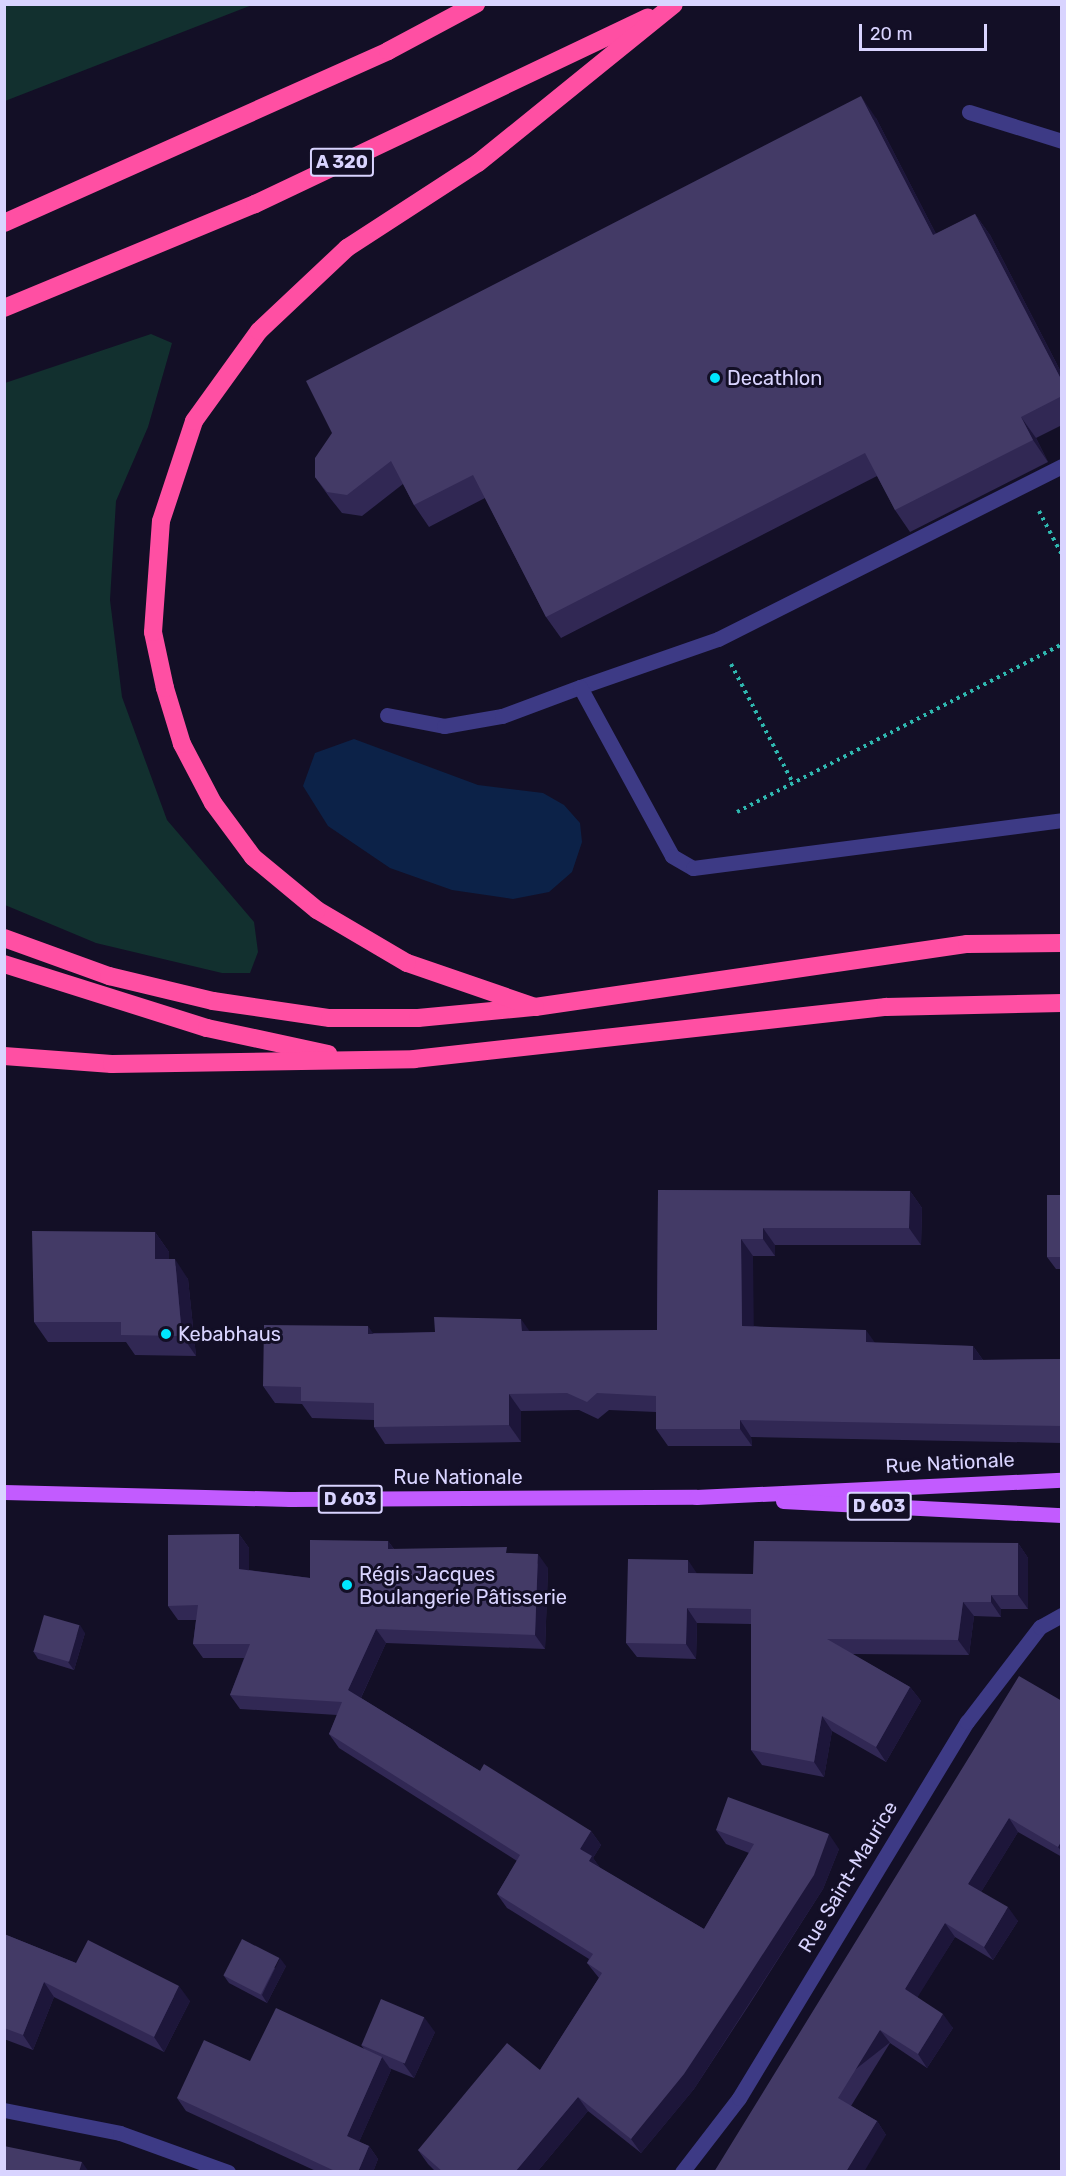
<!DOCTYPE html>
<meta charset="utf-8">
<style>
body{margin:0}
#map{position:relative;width:1066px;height:2176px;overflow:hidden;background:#130f26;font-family:Rubik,sans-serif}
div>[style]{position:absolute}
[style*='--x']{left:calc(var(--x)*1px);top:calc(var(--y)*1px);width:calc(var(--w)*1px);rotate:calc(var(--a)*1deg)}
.green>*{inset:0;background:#12302f}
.water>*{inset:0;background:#0c2248}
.path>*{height:4px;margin-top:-2px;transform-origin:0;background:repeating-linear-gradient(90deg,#2fb8b0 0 3px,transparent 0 7.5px)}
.lane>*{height:15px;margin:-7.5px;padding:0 7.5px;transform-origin:7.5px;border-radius:7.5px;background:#3d3a85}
.street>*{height:15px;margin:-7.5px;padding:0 7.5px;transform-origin:7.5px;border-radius:7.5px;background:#3d3a85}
.primary>*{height:15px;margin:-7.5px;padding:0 7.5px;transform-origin:7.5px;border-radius:7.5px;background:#c25bff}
.highway>*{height:18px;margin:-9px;padding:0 9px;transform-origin:9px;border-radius:9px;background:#ff4fa3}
.wall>*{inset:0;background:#312854}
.shaded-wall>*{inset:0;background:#1d163a;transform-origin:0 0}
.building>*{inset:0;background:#433a66;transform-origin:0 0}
.dots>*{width:16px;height:16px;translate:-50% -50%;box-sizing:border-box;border:3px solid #130f26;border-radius:50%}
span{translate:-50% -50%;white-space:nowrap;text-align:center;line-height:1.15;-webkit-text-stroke:6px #130f26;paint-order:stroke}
.shield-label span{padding:2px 4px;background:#130f26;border:2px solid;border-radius:4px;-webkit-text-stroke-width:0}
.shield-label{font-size:18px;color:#d9d4ff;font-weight:700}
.poi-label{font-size:20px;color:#d9d4ff}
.left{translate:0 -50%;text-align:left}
.street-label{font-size:20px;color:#d9d4ff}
.frame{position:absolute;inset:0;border:6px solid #d9d4ff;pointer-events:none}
.scale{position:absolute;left:859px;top:24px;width:128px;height:27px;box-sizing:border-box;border:3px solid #d9d4ff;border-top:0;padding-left:8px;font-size:18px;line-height:21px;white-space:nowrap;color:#d9d4ff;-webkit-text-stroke:4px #130f26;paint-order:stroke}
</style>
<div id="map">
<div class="green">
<div style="clip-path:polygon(5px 4px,252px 4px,252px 5px,5px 101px)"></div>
<div style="clip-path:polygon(151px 334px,172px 343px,148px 427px,116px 501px,110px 600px,122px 697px,167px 820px,254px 922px,258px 952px,250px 973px,222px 973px,96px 943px,5px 905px,5px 383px)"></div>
</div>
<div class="water">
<div style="clip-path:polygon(354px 739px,478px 785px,543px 793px,564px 805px,580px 823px,582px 842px,572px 872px,549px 892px,513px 899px,452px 890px,390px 868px,328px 826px,303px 786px,315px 753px)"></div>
</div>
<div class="path">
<div style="--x:1039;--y:511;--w:50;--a:62.4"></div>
<div style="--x:731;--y:664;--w:134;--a:62.5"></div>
<div style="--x:737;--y:812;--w:366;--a:-27.3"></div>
</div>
<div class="lane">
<div style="--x:969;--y:112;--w:97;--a:17.3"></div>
<div style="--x:580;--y:687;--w:146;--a:-19.2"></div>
<div style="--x:718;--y:639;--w:385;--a:-26.7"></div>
<div style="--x:387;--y:715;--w:58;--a:10.9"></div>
<div style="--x:444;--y:726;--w:59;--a:-9.8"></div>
<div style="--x:502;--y:716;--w:83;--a:-20.4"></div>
<div style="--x:580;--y:687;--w:192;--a:61.4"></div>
<div style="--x:672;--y:856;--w:24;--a:30"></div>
<div style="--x:693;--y:868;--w:372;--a:-7.4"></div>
</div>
<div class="street">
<div style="--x:4;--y:2110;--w:118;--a:11.2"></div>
<div style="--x:120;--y:2133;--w:115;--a:19.9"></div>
<div style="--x:682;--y:2172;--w:93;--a:-52.4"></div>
<div style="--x:739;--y:2098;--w:440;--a:-58.8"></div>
<div style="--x:967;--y:1722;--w:120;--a:-52.5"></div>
<div style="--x:1040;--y:1627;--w:25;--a:-29"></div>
</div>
<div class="primary">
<div style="--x:4;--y:1492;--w:286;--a:1.4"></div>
<div style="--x:290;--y:1499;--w:406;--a:-0.3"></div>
<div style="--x:696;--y:1497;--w:366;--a:-2.7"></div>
<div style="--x:783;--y:1501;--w:279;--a:2.9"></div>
</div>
<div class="highway">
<div style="--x:4;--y:223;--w:421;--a:-24.1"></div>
<div style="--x:388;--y:51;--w:100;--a:-28.1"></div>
<div style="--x:4;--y:308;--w:272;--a:-22.5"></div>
<div style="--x:255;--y:204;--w:435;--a:-25.4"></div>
<div style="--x:4;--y:938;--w:112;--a:19.9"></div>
<div style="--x:109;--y:976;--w:107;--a:13.5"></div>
<div style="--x:213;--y:1001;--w:118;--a:8.3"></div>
<div style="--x:330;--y:1018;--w:88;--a:0"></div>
<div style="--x:418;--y:1018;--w:118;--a:-5.4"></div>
<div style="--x:535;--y:1007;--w:437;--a:-8.3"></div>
<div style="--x:967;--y:944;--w:95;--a:-0.6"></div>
<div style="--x:4;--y:964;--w:213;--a:17.5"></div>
<div style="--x:207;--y:1028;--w:124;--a:12.1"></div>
<div style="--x:535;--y:1007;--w:135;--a:-161"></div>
<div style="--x:407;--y:963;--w:104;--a:-149.5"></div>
<div style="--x:317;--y:910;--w:83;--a:-140.4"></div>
<div style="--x:253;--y:857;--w:67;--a:-126.5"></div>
<div style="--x:213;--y:803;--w:67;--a:-117.7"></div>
<div style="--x:182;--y:744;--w:59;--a:-106.9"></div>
<div style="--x:165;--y:688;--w:57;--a:-102.1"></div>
<div style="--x:153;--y:632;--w:111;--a:-85.9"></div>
<div style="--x:161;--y:521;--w:105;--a:-71.7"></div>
<div style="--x:194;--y:421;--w:111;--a:-54.2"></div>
<div style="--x:259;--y:331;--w:121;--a:-43.3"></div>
<div style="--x:347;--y:248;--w:156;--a:-33"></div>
<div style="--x:478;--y:163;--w:252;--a:-39"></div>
<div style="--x:4;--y:1056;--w:108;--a:4.2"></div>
<div style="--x:112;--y:1064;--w:302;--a:-0.9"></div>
<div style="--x:414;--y:1059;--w:475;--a:-6.3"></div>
<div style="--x:886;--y:1007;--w:176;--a:-1.3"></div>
</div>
<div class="wall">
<div style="clip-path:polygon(876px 118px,936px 234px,975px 214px,990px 235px,1062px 374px,1062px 425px,1036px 438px,1048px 462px,910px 532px,895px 510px,877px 476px,561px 638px,546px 617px,485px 498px,429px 527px,414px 505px,403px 484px,362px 516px,342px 513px,330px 498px,315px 477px)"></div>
<div style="clip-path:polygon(658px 1190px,910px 1191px,922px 1208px,921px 1245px,775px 1245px,775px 1256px,753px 1256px,753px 1326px,875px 1343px,973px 1346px,983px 1360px,1062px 1359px,1062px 1443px,751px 1437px,752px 1446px,668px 1446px,656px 1429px,656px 1412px,609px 1410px,598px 1419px,579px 1410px,521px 1411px,521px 1442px,385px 1444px,374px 1427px,374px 1420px,312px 1418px,302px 1404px,275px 1403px,263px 1386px,373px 1333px,657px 1330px)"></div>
<div style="clip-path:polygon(1062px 1195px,1062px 1269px,1056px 1269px,1047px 1257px)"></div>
<div style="clip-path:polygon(155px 1232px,169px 1252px,169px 1259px,188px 1279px,196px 1356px,135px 1355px,126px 1342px,48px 1342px,34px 1322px)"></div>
<div style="clip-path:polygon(239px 1534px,249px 1548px,249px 1570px,310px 1578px,388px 1541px,394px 1549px,511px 1553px,548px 1568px,545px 1649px,386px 1643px,361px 1698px,480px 1771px,591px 1831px,601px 1845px,593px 1858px,600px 1868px,704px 1929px,749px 1853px,726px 1844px,716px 1830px,839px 1849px,823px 1889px,749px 2005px,694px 2089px,641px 2153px,588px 2111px,537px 2172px,436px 2172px,428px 2164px,418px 2150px,540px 2070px,599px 1978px,587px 1963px,589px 1959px,507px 1908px,497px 1894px,517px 1861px,339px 1748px,329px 1734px,337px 1715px,240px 1709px,230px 1695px,244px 1658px,203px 1658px,193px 1644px,196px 1620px,178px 1620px,168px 1606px)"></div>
<div style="clip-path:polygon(1018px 1543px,1028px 1558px,1028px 1609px,1001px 1609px,1001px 1617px,974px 1616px,969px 1655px,852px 1654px,910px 1687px,921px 1701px,886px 1762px,832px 1731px,824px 1777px,762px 1765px,751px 1750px,751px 1624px,697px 1623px,696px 1659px,637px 1657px,626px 1643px,697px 1574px,753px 1574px)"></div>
<div style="clip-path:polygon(85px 1633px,74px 1670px,38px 1659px,33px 1651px)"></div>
<div style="clip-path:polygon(1062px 1701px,1062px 1857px,1018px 1832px,981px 1892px,1018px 1921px,993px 1960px,955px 1937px,917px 1997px,953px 2028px,927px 2068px,890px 2043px,851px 2106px,877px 2121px,886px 2135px,714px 2172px)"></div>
<div style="clip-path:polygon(4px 1934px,76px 1963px,190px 2001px,164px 2052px,54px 1997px,33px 2050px,4px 2039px)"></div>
<div style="clip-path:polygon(286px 1966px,267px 2003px,229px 1983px,224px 1976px)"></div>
<div style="clip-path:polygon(435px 2032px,414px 2078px,389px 2068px,391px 2070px,359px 2142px,369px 2146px,378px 2159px,373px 2172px,318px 2172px,186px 2111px,177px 2098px,364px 2049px,361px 2045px)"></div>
</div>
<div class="shaded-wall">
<div style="clip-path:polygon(861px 96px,876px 118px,948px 257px,933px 235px)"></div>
<div style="clip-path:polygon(975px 214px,990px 235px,1062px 374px,1062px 381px)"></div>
<div style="clip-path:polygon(1021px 417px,1036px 438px,1048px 462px,1033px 440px)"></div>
<div style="clip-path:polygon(910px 1191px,922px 1208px,921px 1245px,909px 1228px)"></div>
<div style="clip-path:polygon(763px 1228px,775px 1245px,775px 1256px,763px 1239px)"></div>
<div style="clip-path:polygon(155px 1232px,169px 1252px,169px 1278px,155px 1259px)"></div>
<div style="clip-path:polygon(741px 1239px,753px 1256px,754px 1343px,742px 1326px)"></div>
<div style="clip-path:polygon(175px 1259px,188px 1279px,196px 1356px,182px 1336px)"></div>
<div style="clip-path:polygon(521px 1319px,533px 1336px,522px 1331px)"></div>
<div style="clip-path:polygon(368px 1326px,380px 1343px,368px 1334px)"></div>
<div style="clip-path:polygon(866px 1330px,878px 1347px,866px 1342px)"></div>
<div style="clip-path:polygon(973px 1346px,985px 1363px,973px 1360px)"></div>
<div style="clip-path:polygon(509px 1394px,521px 1411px,521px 1442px,509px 1425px)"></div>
<div style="clip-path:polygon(740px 1420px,751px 1437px,752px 1446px,740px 1429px)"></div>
<div style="clip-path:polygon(239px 1534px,249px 1548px,249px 1583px,239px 1569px)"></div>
<div style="clip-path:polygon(388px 1541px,398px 1555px,388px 1549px)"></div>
<div style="clip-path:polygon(1018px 1543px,1028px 1558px,1028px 1609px,1018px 1595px)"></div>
<div style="clip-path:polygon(538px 1554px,548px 1568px,545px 1649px,535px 1635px)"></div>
<div style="clip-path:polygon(688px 1560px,698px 1575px,688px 1573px)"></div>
<div style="clip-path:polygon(991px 1595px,1001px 1609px,1001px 1617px,991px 1602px)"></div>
<div style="clip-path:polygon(963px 1602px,974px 1616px,969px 1655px,958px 1640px)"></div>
<div style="clip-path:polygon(687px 1608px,697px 1623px,696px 1659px,686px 1644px)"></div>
<div style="clip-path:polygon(80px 1625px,85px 1633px,74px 1670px,68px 1662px)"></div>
<div style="clip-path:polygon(376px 1629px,386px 1643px,358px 1704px,348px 1690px)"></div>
<div style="clip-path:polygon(910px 1687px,921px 1701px,886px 1762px,876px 1747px)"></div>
<div style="clip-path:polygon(822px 1716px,832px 1731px,824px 1777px,814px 1762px)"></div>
<div style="clip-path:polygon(1009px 1818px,1018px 1832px,978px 1897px,968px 1884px)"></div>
<div style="clip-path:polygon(591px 1831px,601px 1845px,593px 1858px,602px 1870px,599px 1875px,580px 1849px)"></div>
<div style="clip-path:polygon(829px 1834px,839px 1849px,823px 1889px,694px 2089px,641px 2153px,631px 2139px)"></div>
<div style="clip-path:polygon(1062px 1840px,1062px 1852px,1058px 1847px)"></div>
<div style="clip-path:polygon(1008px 1907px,1018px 1921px,993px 1960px,984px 1947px)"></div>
<div style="clip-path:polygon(945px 1923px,955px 1937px,914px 2003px,905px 1989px)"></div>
<div style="clip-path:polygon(280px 1958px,286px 1966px,267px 2003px,262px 1995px)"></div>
<div style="clip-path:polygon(44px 1982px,54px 1997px,33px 2050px,23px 2035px)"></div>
<div style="clip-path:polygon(179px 1986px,190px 2001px,164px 2052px,154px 2037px)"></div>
<div style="clip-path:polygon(943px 2014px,953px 2028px,927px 2068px,918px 2054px)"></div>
<div style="clip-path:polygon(424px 2017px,435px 2032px,414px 2078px,403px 2063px)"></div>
<div style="left:880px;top:2030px;width:16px;height:80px;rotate:52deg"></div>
<div style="clip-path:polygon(382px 2057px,391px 2070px,356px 2149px,347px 2136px)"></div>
<div style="clip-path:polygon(578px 2097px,588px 2111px,537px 2172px,515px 2172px)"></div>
<div style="clip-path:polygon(877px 2121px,886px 2135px,864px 2172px,846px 2172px)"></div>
<div style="clip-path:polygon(369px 2146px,378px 2159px,373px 2172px,358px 2172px)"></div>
<div style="clip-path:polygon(82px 2162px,89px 2172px,79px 2172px)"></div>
</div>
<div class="building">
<div style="clip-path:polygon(861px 96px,933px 235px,975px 214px,1062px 381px,1062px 396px,1021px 417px,1033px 440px,895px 510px,865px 453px,546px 617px,473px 475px,414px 505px,391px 461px,347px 495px,327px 492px,315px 477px,315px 458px,332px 433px,306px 381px)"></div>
<div style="clip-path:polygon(658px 1190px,910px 1191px,909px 1228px,763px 1228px,763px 1239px,741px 1239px,742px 1326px,866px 1330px,866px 1342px,973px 1346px,973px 1360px,1062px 1359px,1062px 1426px,740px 1420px,740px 1429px,656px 1429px,656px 1396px,597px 1393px,587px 1402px,567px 1393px,509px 1394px,509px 1425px,374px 1427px,374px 1403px,301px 1401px,301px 1387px,263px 1386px,264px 1325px,368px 1326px,368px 1334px,435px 1332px,434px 1317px,521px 1319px,522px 1331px,657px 1330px)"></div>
<div style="left:1047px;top:1195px;width:15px;height:62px"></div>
<div style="clip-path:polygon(32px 1231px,155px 1232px,155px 1259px,175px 1259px,182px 1336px,121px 1335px,121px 1322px,34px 1322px)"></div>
<div style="clip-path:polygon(239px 1534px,239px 1569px,310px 1578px,310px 1540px,388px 1541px,388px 1549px,507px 1547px,506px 1553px,538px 1554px,535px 1635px,376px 1629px,348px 1690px,480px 1771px,484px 1764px,591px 1831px,580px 1849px,592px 1856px,589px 1861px,704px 1929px,754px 1844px,716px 1830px,728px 1797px,829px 1834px,814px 1875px,739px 1991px,684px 2074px,631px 2139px,578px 2097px,515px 2172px,443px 2172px,418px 2150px,507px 2043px,540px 2070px,602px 1973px,587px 1963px,593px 1954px,497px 1894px,520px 1855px,329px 1734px,342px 1702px,230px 1695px,250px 1644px,193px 1644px,198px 1605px,168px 1606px,168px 1535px)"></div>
<div style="clip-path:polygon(754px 1541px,1018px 1543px,1018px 1595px,991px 1595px,991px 1602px,963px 1602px,958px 1640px,827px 1639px,910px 1687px,876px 1747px,822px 1716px,814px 1762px,751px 1750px,751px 1609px,687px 1608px,686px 1644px,626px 1643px,628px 1559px,688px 1560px,688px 1573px,753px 1574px)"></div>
<div style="left:44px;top:1615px;width:37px;height:38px;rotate:16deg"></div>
<div style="clip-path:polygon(1019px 1676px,1062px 1701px,1062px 1840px,1058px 1847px,1009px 1818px,968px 1884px,1008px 1907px,984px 1947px,945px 1923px,905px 1989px,943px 2014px,918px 2054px,880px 2030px,838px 2098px,877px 2121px,846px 2172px,714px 2172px)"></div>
<div style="clip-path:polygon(4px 1934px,76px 1963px,88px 1940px,179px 1986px,154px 2037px,44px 1982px,23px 2035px,4px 2028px)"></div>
<div style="left:242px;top:1939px;width:42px;height:41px;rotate:27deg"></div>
<div style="left:381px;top:1999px;width:47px;height:50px;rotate:23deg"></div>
<div style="clip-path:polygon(276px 2008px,382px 2057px,347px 2136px,369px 2146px,358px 2172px,337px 2172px,177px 2098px,204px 2040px,250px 2061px)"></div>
<div style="clip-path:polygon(4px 2146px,82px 2162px,79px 2172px,4px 2172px)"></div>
</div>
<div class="dots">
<div style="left:715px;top:378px;background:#00e5ff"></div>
<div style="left:166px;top:1334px;background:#00e5ff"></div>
<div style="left:347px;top:1585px;background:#00e5ff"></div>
</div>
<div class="shield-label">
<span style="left:342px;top:162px">A 320</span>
<span style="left:350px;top:1499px">D 603</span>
<span style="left:879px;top:1506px">D 603</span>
</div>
<div class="poi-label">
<span class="left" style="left:727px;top:378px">Decathlon</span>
<span class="left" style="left:178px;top:1334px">Kebabhaus</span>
<span class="left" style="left:359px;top:1586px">Régis Jacques<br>Boulangerie Pâtisserie</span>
</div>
<div class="street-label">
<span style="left:950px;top:1463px;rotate:-3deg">Rue Nationale</span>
<span style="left:458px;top:1477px">Rue Nationale</span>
<span style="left:848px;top:1877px;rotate:-59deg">Rue Saint-Maurice</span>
</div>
<div class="frame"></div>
<div class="scale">20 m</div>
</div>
